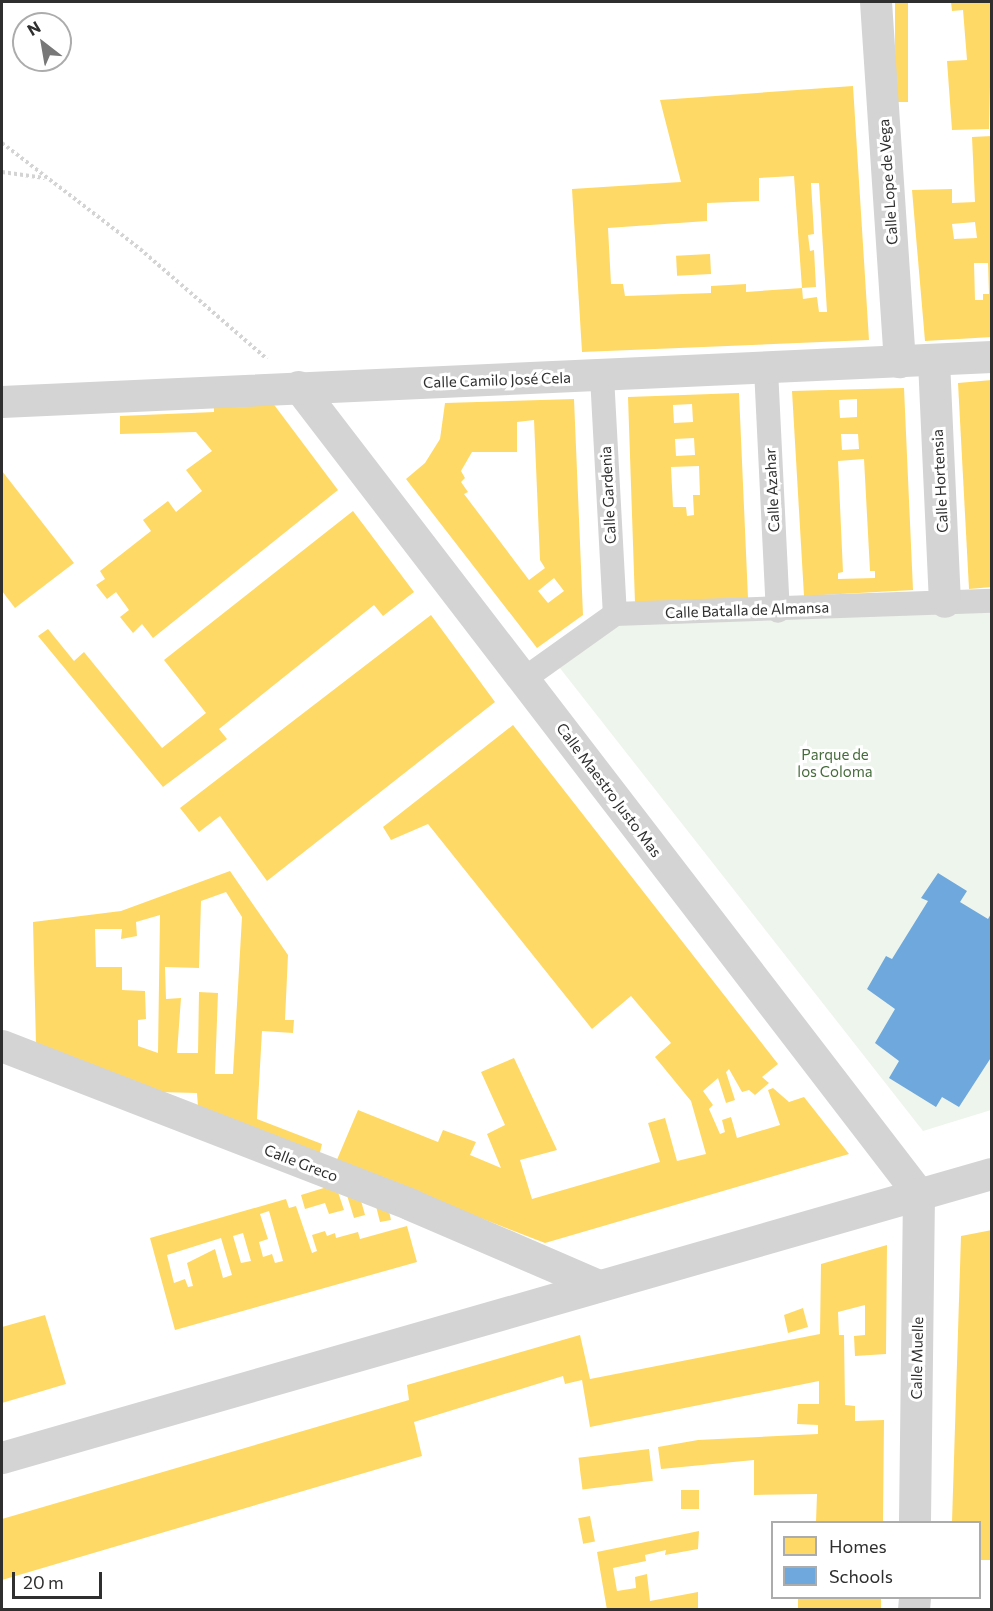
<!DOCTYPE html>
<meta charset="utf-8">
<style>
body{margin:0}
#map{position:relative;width:993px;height:1611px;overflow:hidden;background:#fff;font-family:Commissioner,sans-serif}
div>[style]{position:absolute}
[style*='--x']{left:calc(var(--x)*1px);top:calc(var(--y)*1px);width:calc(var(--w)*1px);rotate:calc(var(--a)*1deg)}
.green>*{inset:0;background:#eef5ec}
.homes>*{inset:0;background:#ffd966;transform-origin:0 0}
.schools>*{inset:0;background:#6fa8dc}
.path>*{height:4px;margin-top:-2px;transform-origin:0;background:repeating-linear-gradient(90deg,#d4d4d4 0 3px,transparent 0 6px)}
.pedestrian>*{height:24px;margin:-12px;padding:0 12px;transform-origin:12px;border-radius:12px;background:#d4d4d4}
.minor>*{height:32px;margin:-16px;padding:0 16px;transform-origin:16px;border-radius:16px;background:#d4d4d4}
span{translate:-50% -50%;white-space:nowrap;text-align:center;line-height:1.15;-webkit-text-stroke:6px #fff;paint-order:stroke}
.street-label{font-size:15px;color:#2f2f2f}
.park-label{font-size:15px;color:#466c3b}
.frame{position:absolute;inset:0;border:3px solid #2f2f2f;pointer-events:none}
.legend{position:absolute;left:771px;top:1521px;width:210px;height:78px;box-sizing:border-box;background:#fff;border:2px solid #acacac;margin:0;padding:8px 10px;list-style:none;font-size:18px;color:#2f2f2f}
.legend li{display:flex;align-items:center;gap:12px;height:30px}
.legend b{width:30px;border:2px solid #acacac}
.north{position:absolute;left:12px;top:12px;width:60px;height:60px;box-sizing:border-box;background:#fff;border:2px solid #acacac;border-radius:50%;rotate:329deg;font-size:16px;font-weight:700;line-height:24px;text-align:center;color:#2f2f2f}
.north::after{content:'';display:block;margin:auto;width:21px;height:27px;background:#787878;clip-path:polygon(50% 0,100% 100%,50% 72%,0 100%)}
.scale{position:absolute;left:12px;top:1572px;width:90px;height:27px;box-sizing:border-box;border:3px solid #2f2f2f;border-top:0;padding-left:8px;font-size:18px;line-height:21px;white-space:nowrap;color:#2f2f2f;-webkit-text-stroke:4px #fff;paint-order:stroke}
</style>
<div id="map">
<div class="green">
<div style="clip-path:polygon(991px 600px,991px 1110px,923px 1131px,552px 658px,615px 614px)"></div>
</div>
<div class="homes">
<div style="left:895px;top:2px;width:13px;height:100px"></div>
<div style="clip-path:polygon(951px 2px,992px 2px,989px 129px,952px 130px,947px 61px,967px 60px,963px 10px,952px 11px)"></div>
<div style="clip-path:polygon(evenodd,853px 86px,869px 340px,582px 352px,572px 189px,681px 182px,660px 100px,853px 86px,794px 176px,802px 288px,816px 287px,814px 250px,810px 251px,808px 235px,814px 234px,811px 183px,819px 183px,827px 312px,819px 312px,817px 297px,803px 299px,802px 288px,746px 292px,746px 284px,711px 286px,711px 293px,625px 296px,623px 284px,611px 284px,608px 228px,707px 221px,707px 203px,759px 201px,759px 178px,794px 176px)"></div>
<div style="clip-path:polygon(evenodd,992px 136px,992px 337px,925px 341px,912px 190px,952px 189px,952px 203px,975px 202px,972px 137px,992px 136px,975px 222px,977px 238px,954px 239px,952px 224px,975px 222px,992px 136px,974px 263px,988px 263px,989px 294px,983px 294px,983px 300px,975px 300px,974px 263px)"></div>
<div style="left:710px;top:254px;width:20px;height:34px;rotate:87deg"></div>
<div style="clip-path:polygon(992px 380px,992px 587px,969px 589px,958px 383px)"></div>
<div style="clip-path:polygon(evenodd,904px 388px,913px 590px,804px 596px,792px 391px,904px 388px,857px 399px,857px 417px,840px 418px,839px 400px,857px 399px,904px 388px,841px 434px,858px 434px,859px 449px,842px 450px,841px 434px,904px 388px,864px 459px,870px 571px,875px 571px,875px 578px,838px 579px,838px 573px,843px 572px,838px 461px,864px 459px)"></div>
<div style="clip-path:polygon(evenodd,739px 393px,748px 598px,635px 603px,628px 397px,739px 393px,692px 404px,693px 422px,674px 423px,673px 405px,692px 404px,739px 393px,694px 438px,695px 455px,676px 456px,675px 439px,694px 438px,739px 393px,699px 466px,700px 495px,693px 495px,694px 515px,687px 516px,686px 507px,673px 507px,671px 467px,699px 466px)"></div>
<div style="clip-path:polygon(evenodd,574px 399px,583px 615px,537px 648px,406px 479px,425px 463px,440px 439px,445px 403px,574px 399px,534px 420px,540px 560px,545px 568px,529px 580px,464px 494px,468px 492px,461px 482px,465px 478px,461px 471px,472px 452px,517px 452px,517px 422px,534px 420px,574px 399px,554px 578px,564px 591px,548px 603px,538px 591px,554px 578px)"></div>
<div style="clip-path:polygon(272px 402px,338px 490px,153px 638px,142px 624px,133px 633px,120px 617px,129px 610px,116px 592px,107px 599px,96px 585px,105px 579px,100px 571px,151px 531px,143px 520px,168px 501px,176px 512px,202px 491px,186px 470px,212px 451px,196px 432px,120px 434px,120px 416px,214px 412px,214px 403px)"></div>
<div style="clip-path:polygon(2px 471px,74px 563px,15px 608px,2px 591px)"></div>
<div style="clip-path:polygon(353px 511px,414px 592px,383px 616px,374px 605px,219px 729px,227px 739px,163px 787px,38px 636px,48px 629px,74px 661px,84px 652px,162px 748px,206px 713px,164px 660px)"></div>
<div style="clip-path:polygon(431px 615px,495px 702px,267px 881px,220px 816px,199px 832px,180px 808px)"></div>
<div style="clip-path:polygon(513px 725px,778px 1064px,762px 1077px,769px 1083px,755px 1095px,749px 1090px,742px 1092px,729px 1069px,726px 1072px,735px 1100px,726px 1103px,718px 1078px,703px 1091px,713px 1105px,709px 1109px,720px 1134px,725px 1132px,722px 1120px,731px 1117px,737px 1138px,780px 1125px,768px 1090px,773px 1088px,789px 1102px,804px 1097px,849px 1154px,545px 1243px,336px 1162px,358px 1110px,438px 1142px,443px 1130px,476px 1142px,470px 1155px,501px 1168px,487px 1134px,505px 1125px,481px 1072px,514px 1058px,557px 1150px,520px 1160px,532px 1199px,660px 1162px,648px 1123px,665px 1118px,677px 1161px,706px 1154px,691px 1101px,655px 1057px,671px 1043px,631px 996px,592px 1029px,428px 824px,391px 840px,383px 827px)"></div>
<div style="clip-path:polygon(evenodd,230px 871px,288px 955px,285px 1020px,294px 1020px,293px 1033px,262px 1031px,257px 1119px,322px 1144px,319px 1156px,198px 1107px,197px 1093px,158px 1092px,36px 1045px,33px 922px,121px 911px,230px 871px,226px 892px,242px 917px,233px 1074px,215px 1074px,218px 993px,199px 992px,198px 1053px,177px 1053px,181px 998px,166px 999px,165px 967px,199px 968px,201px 901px,226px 892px,230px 871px,160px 915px,158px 1053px,138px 1046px,138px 1020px,146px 1019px,145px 991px,122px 990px,122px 967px,96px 967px,95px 929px,122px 929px,121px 939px,137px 936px,136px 922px,160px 915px)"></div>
<div style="clip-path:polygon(327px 1187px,337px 1189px,344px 1210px,329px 1214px,325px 1203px,305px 1209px,301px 1195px)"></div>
<div style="clip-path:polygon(346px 1192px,360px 1197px,365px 1215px,354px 1218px)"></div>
<div style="clip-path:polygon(evenodd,286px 1199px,289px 1208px,296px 1206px,312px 1253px,317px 1251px,312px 1235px,325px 1231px,327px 1236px,335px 1233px,336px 1238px,358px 1232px,360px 1239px,407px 1226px,417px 1262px,175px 1330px,150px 1238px,286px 1199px,269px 1211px,283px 1261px,275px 1263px,272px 1254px,263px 1257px,259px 1242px,268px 1239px,260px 1214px,269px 1211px,286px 1199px,243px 1233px,251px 1261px,241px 1263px,233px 1236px,243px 1233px,286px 1199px,221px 1238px,232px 1275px,223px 1278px,215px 1249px,187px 1263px,193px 1286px,188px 1287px,185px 1279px,174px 1283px,167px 1255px,221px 1238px)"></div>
<div style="clip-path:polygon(375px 1202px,388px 1207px,391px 1220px,380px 1222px)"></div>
<div style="clip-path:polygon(992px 1230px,992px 1560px,980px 1560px,980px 1522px,952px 1522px,961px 1236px)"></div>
<div style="clip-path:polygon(887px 1245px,886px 1354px,855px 1356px,854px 1336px,865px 1335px,865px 1305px,838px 1312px,839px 1335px,844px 1335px,845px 1405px,855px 1406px,855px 1421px,884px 1420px,883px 1522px,816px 1522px,817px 1494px,754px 1495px,754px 1460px,661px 1469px,658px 1447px,698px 1440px,818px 1434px,818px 1425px,797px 1424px,798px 1404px,819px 1404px,819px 1381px,590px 1427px,582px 1380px,565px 1384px,563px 1376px,414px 1422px,422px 1456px,2px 1580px,2px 1519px,409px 1400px,407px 1385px,580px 1335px,590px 1379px,820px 1334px,821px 1264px)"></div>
<div style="clip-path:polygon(803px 1308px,808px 1327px,788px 1333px,784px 1315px)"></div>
<div style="clip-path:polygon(45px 1315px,66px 1384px,2px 1403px,2px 1327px)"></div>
<div style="left:649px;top:1449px;width:32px;height:71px;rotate:83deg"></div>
<div style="left:681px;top:1490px;width:18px;height:19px"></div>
<div style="left:590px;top:1516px;width:26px;height:12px;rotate:79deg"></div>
<div style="clip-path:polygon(699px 1531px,698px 1549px,665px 1555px,666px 1550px,645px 1555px,646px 1561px,613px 1568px,617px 1591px,636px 1588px,635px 1577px,647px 1574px,650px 1601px,698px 1592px,698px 1610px,607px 1610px,597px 1552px)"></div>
<div style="left:798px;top:1598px;width:83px;height:12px"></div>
</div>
<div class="schools">
<div style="clip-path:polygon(938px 873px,967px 891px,960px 902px,988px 919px,992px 912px,992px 1056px,959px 1107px,942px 1097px,936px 1107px,889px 1078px,899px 1061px,875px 1043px,895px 1009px,867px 989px,886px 956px,892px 959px,928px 901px,921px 898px)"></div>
</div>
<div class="path">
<div style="--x:2;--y:143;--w:174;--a:37.5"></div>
<div style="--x:140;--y:249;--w:168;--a:40.9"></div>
<div style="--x:2;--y:172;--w:43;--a:7.9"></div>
</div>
<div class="pedestrian">
<div style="--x:766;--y:369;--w:242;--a:87.2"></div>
<div style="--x:602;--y:376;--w:238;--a:86.9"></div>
<div style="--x:524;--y:679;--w:112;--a:-35.5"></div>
<div style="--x:615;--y:614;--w:377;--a:-2"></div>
</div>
<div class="minor">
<div style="--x:876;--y:2;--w:361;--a:86.2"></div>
<div style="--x:934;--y:361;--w:241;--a:87.4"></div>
<div style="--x:299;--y:387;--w:1018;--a:52.47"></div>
<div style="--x:919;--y:1194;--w:328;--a:90.7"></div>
<div style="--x:2;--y:402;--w:991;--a:-2.6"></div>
<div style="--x:2;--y:1046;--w:439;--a:21.2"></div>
<div style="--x:411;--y:1205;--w:205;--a:23.3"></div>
<div style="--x:2;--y:1458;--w:1030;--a:-16.01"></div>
<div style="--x:914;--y:1610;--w:12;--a:-85"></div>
</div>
<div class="street-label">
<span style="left:888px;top:182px;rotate:-94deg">Calle Lope de Vega</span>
<span style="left:497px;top:380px;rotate:-2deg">Calle Camilo José Cela</span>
<span style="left:940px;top:481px;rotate:-93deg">Calle Hortensia</span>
<span style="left:772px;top:490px;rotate:-93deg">Calle Azahar</span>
<span style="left:608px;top:495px;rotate:-93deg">Calle Gardenia</span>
<span style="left:747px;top:610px;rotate:-2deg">Calle Batalla de Almansa</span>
<span style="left:609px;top:790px;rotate:53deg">Calle Maestro Justo Mas</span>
<span style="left:301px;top:1163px;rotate:21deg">Calle Greco</span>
<span style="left:917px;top:1358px;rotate:-89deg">Calle Muelle</span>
</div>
<div class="park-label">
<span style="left:835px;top:763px">Parque de<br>los Coloma</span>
</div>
<div class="frame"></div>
<ul class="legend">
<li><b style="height:16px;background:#ffd966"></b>Homes</li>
<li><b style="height:16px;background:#6fa8dc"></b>Schools</li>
</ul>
<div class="north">N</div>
<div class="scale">20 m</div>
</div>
